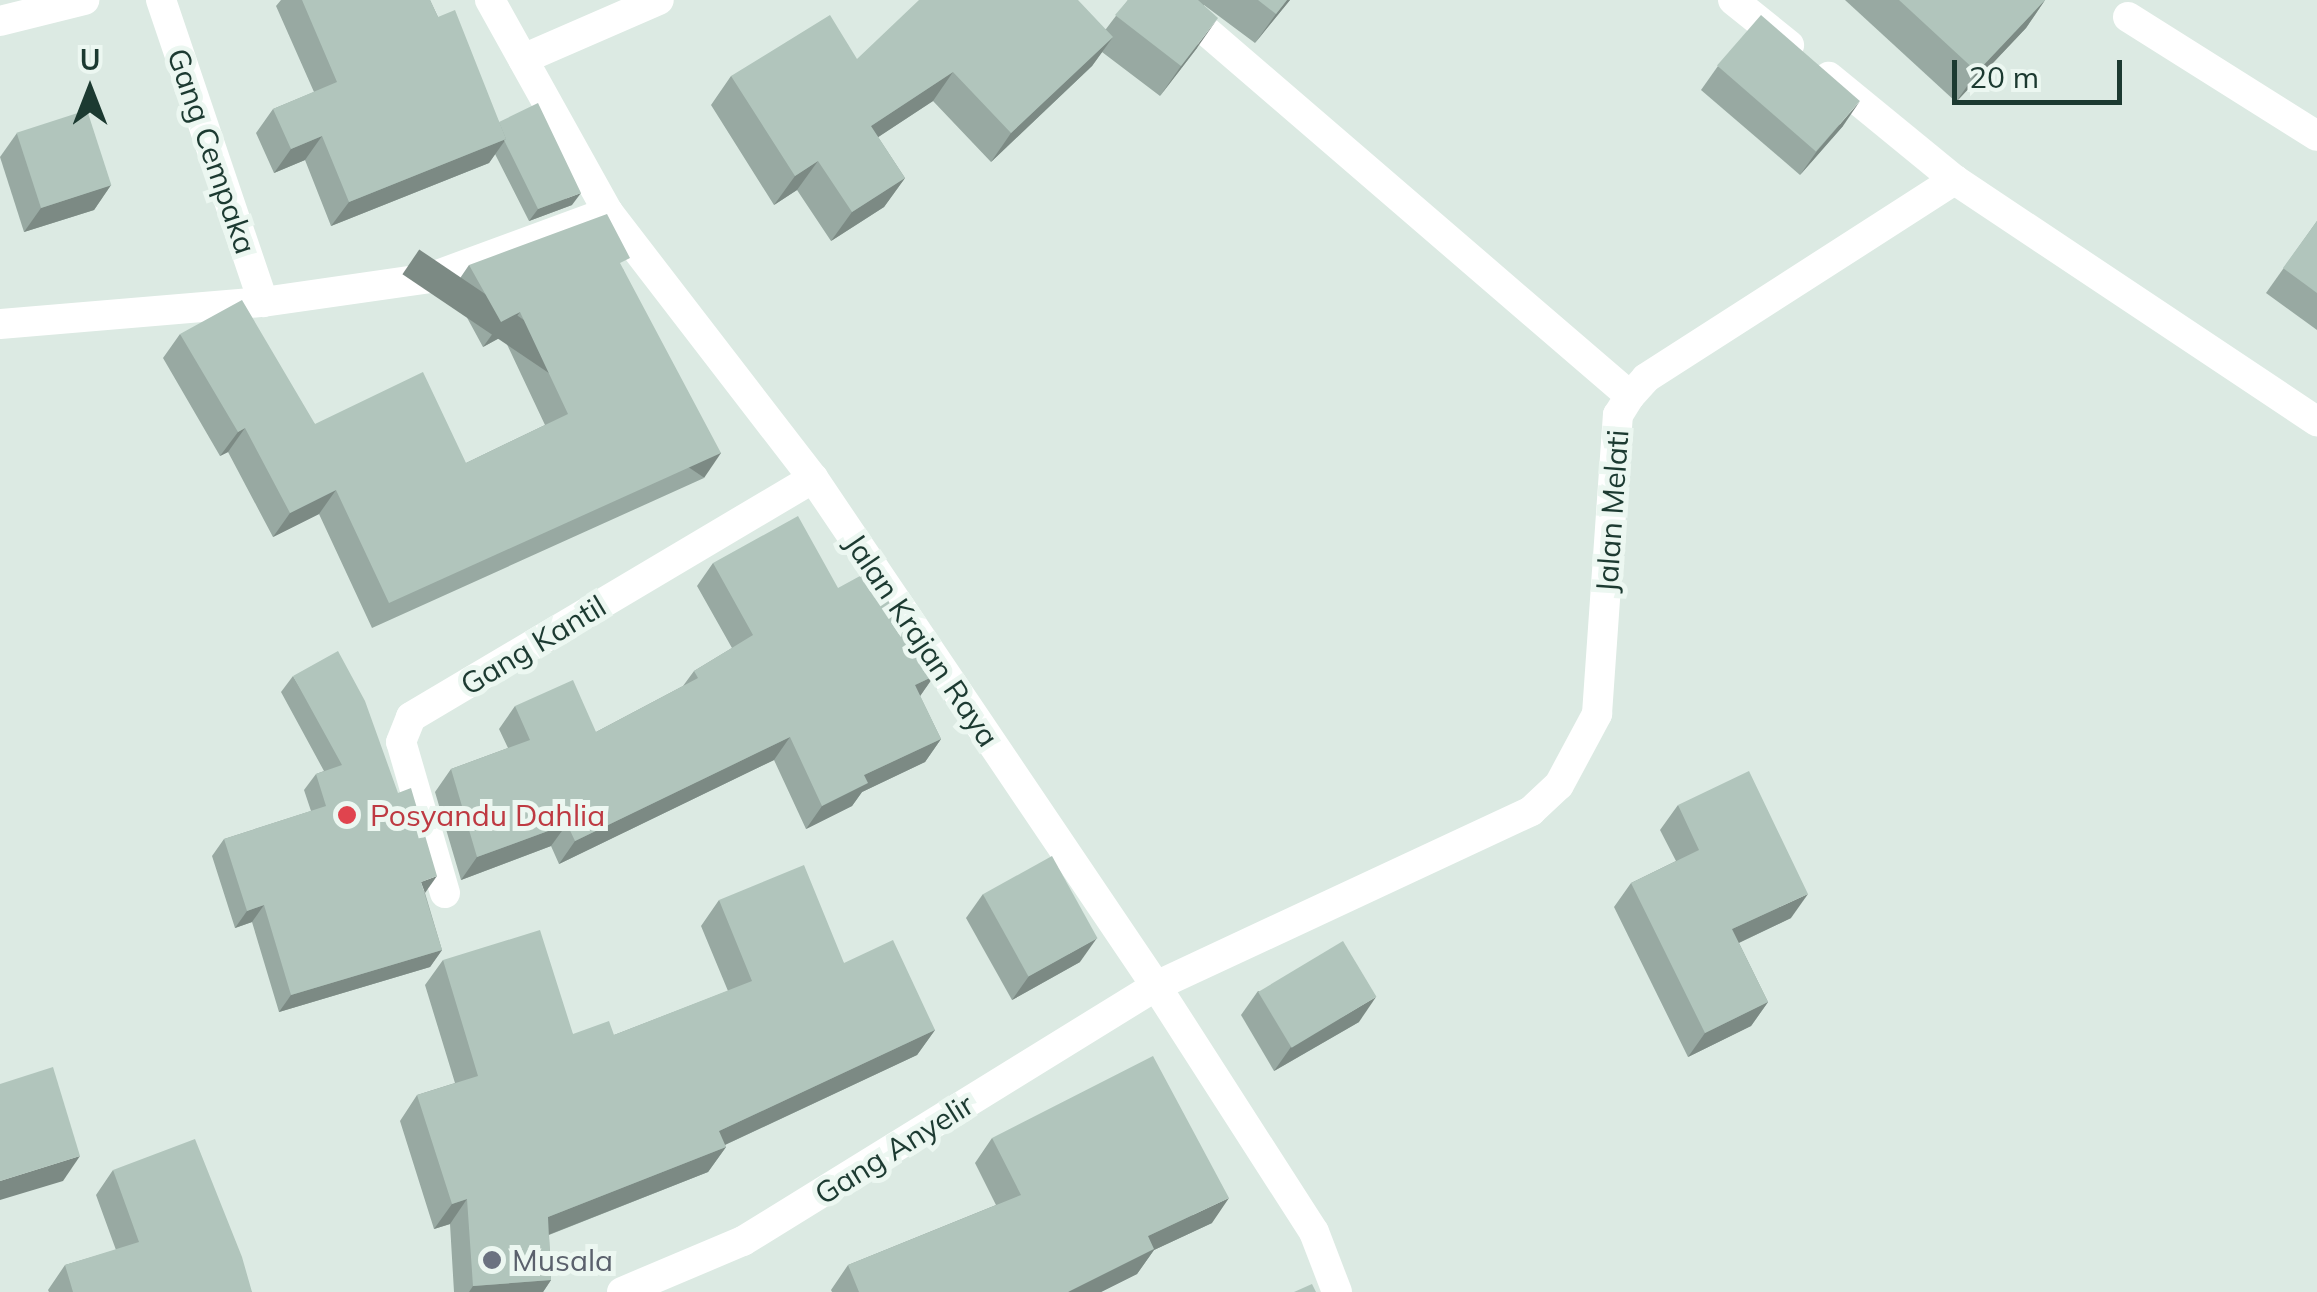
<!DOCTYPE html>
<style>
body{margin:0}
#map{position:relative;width:2317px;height:1292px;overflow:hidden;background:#dceae3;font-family:Mulish,sans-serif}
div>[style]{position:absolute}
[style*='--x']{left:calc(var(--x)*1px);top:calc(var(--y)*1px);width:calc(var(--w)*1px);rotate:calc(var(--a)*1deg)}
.minor>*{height:30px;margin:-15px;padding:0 15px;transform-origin:15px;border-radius:15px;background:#fff}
.wall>*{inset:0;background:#98a9a2}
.shaded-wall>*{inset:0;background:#7c8a84;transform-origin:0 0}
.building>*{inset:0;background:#b1c5bc;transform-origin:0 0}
.dots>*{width:28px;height:28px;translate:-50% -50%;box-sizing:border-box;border:5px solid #ecf7f1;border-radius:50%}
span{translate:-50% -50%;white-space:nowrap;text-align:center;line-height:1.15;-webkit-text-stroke:10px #ecf7f1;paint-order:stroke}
.street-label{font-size:30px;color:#1c3a31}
.health-label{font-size:30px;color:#be3a42}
.left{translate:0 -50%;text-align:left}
.worship-label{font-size:30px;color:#5b616d}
.north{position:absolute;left:40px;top:40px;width:100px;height:100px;-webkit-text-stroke:8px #ecf7f1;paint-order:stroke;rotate:0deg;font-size:28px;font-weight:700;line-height:40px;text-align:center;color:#1c3a31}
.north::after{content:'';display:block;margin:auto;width:35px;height:45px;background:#1c3a31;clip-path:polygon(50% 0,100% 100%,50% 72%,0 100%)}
.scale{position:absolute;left:1952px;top:60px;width:170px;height:45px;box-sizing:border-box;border:5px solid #1c3a31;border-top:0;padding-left:12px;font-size:30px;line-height:35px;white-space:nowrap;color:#1c3a31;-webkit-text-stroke:8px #ecf7f1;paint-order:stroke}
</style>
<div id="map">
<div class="minor">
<div style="--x:161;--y:0;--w:319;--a:71.3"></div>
<div style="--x:490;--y:0;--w:243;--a:60.9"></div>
<div style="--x:608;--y:212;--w:336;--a:52.4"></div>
<div style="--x:813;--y:478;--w:613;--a:55.97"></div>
<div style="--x:1156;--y:986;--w:292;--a:57.3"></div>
<div style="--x:1314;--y:1232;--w:64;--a:69"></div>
<div style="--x:1170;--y:0;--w:607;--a:40.72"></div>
<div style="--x:1733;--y:0;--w:72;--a:38.8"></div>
<div style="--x:2128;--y:17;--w:223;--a:32.2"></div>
<div style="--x:0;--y:21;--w:87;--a:-14"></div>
<div style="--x:523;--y:59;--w:148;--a:-23.5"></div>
<div style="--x:1955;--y:180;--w:435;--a:33.7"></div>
<div style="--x:0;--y:324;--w:264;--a:-4.8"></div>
<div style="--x:263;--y:302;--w:168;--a:-8.2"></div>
<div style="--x:429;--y:278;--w:191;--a:-20.2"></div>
<div style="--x:445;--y:893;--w:157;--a:-106.2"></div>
<div style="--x:401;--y:742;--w:27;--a:-68"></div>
<div style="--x:411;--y:717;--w:468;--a:-30.7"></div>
<div style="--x:622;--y:1292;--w:131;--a:-22.9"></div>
<div style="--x:743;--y:1241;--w:485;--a:-31.7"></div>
<div style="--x:1156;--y:986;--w:414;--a:-25"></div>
<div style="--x:1531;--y:811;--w:38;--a:-43"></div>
<div style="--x:1559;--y:785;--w:81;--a:-61.8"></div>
<div style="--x:1597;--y:714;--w:300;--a:-86"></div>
<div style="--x:1618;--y:415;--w:22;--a:-58"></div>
<div style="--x:1630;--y:396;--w:24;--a:-48"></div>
<div style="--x:1646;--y:378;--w:367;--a:-32.7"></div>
<div style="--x:1955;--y:180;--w:163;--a:-140.7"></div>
</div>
<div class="wall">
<div style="clip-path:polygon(281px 0,430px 0,438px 17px,499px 122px,572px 205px,529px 221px,495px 154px,489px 163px,331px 226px,305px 160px,274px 173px,256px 133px,273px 109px,314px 92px,276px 6px)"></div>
<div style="clip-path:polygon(1128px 0,1290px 0,1255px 43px,1204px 5px,1197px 48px,1160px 96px,1102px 52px,1092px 66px,991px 162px,933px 101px,878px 137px,905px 178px,884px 207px,831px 241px,797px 190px,774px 205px,711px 105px,731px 76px,857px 59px,1106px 29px)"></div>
<div style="clip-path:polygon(1845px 0,2045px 0,2026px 28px,1956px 102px)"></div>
<div style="clip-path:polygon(1718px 66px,1843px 126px,1800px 175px,1701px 90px)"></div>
<div style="clip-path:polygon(17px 133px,111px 185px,94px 210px,24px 232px,0 157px)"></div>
<div style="clip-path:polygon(2317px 221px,2317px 330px,2266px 293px)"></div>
<div style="clip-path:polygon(469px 265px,623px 269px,704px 478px,372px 628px,319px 514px,273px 537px,228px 452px,220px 456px,163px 358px,180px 334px,315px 424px,466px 463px,545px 425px,503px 336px,483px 347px,452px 290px)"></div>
<div style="clip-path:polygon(713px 563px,838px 588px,907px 634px,934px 676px,920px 696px,941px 739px,925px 762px,862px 792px,852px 806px,806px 829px,774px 760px,559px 864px,551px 846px,461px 880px,435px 792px,451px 769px,508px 748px,499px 729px,515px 706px,596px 732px,683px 686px,694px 671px,732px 648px,697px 586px)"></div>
<div style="clip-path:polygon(293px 676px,425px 893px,442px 950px,430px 967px,279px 1012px,252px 922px,235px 928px,212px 856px,224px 839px,311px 811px,304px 790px,316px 774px,324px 771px,281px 692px)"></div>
<div style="clip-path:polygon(1678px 805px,1791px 918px,1739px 943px,1768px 1002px,1751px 1026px,1688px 1057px,1614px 907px,1631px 883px,1676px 861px,1660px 830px)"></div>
<div style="clip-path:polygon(983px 894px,1080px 962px,1012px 1000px,966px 918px)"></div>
<div style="clip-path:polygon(719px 900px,844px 963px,935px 1030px,917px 1055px,725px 1145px,726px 1147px,708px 1172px,549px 1235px,551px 1280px,543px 1292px,454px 1292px,450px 1224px,434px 1229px,400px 1121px,417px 1095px,455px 1083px,425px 985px,443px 960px,573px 1034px,614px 1035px,728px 991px,701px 926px)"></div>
<div style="clip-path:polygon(1258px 991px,1359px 1022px,1274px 1071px,1241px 1015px)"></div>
<div style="clip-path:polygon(992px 1138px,1212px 1223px,1154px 1250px,1137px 1274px,1101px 1292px,832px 1292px,831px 1290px,848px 1265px,996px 1205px,975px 1163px)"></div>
<div style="clip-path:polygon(113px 1170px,252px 1292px,49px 1292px,48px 1290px,65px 1265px,116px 1250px,96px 1195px)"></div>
</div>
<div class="shaded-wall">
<div style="clip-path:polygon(1287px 0,1290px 0,1255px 43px,1276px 14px)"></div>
<div style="clip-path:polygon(2045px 0,2026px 28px,1956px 102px,1977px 72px)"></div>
<div style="clip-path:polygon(1218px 18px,1197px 48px,1160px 96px,1181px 66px)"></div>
<div style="clip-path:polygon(1113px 37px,1092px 66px,991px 162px,1011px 133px)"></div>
<div style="clip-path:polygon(953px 72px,933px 101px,851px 155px,871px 126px)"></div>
<div style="clip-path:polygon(1860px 101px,1843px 126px,1800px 175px,1817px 151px)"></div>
<div style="clip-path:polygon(322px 136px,305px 160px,274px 173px,291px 149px)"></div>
<div style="clip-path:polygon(506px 139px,489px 163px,331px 226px,349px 202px)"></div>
<div style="clip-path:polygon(818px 161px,797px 190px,774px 205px,795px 176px)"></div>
<div style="clip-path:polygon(905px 178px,884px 207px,831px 241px,852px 212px)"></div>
<div style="clip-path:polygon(111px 185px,94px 210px,24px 232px,41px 208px)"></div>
<div style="clip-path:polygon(581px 193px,572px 205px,529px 221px,538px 209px)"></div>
<div style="clip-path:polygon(520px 312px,503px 336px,483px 347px,501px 322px)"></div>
<div style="clip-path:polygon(245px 428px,228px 452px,220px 456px,238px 432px)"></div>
<div style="left:721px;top:453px;width:30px;height:364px;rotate:124deg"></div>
<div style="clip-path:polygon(336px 490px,319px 514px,273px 537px,290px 513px)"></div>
<div style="clip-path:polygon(934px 676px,918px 699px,915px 685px)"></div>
<div style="clip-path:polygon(790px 737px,774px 760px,559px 864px,575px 841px)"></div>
<div style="clip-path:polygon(941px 739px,925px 762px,862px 792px,852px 806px,806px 829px,822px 806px,864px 775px)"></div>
<div style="clip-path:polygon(567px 824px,551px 846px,461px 880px,477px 857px)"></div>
<div style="clip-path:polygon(437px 876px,425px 893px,421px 882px)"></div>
<div style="clip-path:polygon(1808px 894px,1791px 918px,1715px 954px,1732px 929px)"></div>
<div style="clip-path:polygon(264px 905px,252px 922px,235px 928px,247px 911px)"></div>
<div style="clip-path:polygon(1097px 938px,1080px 962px,1012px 1000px,1029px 976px)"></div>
<div style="clip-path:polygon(442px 950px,430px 967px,279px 1012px,291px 995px)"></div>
<div style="clip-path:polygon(1376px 997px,1359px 1022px,1274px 1071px,1291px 1047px)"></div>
<div style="clip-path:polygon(1768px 1002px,1751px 1026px,1688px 1057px,1705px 1033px)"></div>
<div style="clip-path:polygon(935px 1030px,917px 1055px,701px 1156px,719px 1131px)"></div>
<div style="clip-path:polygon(726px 1147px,708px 1172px,530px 1242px,548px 1217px)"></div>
<div style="clip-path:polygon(80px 1156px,63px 1181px,0 1200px,0 1181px)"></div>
<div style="clip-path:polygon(1229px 1198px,1212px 1223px,1154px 1250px,1137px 1274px,1101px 1292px,1068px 1292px,1148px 1236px)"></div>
<div style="clip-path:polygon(467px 1199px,450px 1224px,434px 1229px,452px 1204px)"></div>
<div style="clip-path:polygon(551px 1280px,543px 1292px,469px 1292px,473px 1286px)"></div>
</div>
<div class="building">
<div style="clip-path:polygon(302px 0,430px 0,438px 17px,455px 10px,506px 139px,349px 202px,322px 136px,291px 149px,273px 109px,337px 82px)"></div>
<div style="clip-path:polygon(919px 0,1078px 0,1113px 37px,1011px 133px,953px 72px,871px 126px,905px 178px,852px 212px,818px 161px,795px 176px,731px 76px,830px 15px,857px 59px)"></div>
<div style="clip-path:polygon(1128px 0,1198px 0,1218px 18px,1181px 66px,1115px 15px)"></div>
<div style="clip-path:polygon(1258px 0,1287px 0,1276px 14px)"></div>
<div style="clip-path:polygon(1899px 0,2045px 0,1977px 72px)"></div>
<div style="left:1761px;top:15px;width:131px;height:67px;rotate:41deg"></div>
<div style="clip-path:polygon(538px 103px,581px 193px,538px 209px,504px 140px,506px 139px,499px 122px)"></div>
<div style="left:87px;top:110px;width:79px;height:74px;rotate:72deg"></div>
<div style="clip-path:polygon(607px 214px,630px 258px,620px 263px,721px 453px,389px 603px,336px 490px,290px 513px,245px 428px,238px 432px,180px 334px,242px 300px,315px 424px,423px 372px,466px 463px,568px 414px,520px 312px,501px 322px,469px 265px)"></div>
<div style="clip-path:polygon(2317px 221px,2317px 293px,2283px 268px)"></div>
<div style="clip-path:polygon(798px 516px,838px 588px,871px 570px,907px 634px,914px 631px,934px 676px,915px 685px,941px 739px,864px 775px,868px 783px,822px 806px,790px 737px,575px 841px,567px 824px,477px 857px,451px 769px,530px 740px,515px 706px,573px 680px,596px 732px,698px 678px,694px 671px,753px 635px,713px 563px)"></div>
<div style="clip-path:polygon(338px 651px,365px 701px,398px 793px,411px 788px,437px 876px,421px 882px,442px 950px,291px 995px,264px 905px,247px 911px,224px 839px,326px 806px,316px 774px,342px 765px,293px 676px)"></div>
<div style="clip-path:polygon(1749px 771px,1808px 894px,1732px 929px,1768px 1002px,1705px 1033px,1631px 883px,1699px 850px,1678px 805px)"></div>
<div style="left:1052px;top:856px;width:94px;height:79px;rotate:61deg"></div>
<div style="clip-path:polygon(804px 865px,844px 963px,893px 940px,935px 1030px,719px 1131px,726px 1147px,548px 1217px,551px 1280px,473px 1286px,467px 1199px,452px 1204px,417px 1095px,478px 1076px,443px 960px,540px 930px,573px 1034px,609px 1021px,614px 1035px,752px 981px,719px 900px)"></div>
<div style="left:1343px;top:941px;width:65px;height:99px;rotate:59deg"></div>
<div style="clip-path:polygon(1153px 1056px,1229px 1198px,1148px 1236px,1154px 1249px,1068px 1292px,859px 1292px,848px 1265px,1021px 1195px,992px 1138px)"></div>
<div style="clip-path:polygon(53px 1067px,80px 1156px,0 1181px,0 1084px)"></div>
<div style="clip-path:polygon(195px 1139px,242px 1257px,252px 1292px,73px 1292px,65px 1265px,139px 1242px,113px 1170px)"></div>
<div style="clip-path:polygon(1312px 1284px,1316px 1292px,1294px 1292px)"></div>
</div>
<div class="dots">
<div style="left:347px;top:815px;background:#e0444e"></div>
<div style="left:492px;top:1260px;background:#6b7280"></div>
</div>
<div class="street-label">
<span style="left:212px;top:151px;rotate:71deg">Gang Cempaka</span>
<span style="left:1612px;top:511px;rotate:-86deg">Jalan Melati</span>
<span style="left:922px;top:640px;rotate:56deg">Jalan Krajan Raya</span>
<span style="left:533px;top:645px;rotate:-31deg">Gang Kantil</span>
<span style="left:894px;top:1149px;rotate:-32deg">Gang Anyelir</span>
</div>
<div class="health-label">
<span class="left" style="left:370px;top:815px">Posyandu Dahlia</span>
</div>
<div class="worship-label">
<span class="left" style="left:512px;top:1260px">Musala</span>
</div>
<div class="north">U</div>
<div class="scale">20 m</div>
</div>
